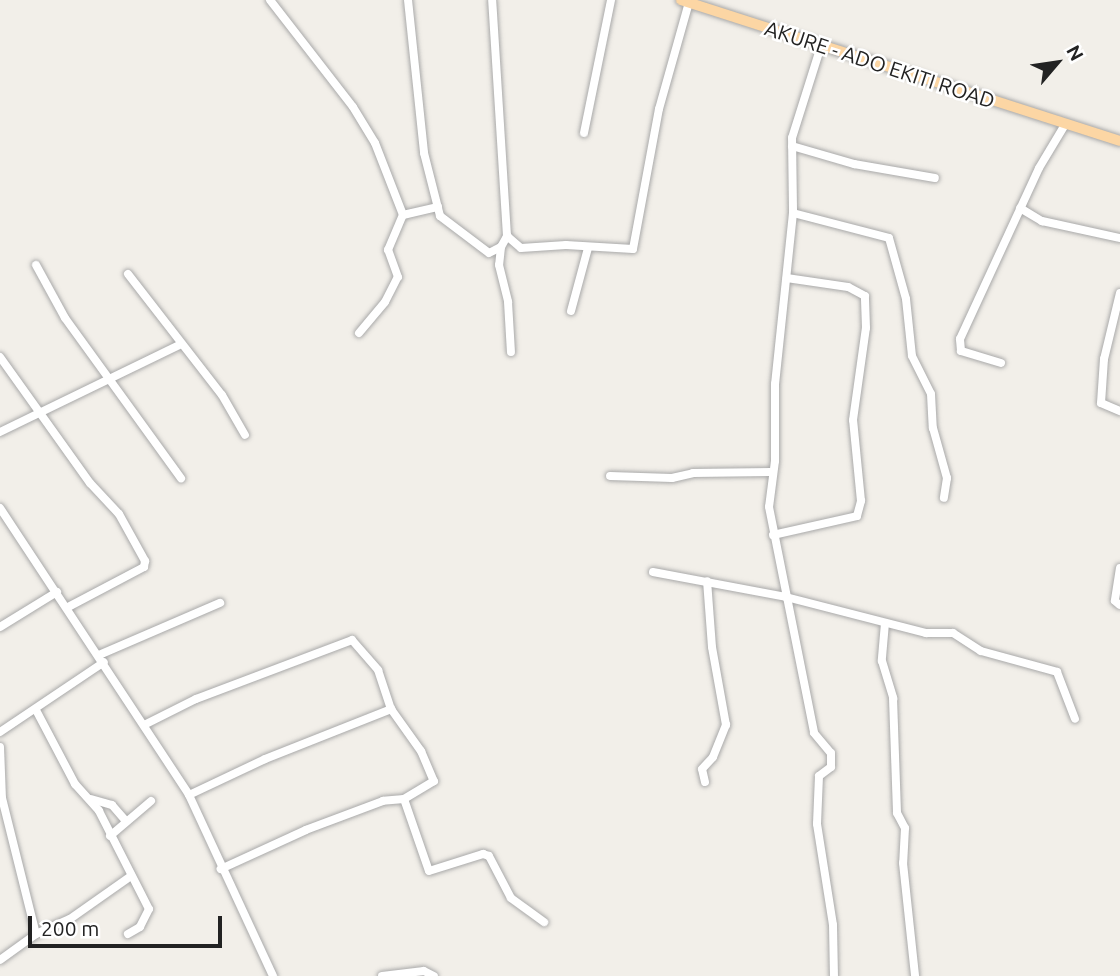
<!DOCTYPE html>
<style>
body{margin:0}
#map{position:relative;width:1120px;height:976px;overflow:hidden;background:#f2efe9;font-family:Ubuntu,sans-serif}
div>[style]{position:absolute}
[style*='--x']{left:calc(var(--x)*1px);top:calc(var(--y)*1px);width:calc(var(--w)*1px);rotate:calc(var(--a)*1deg)}
.roads{filter:drop-shadow(0 0 2px #a9a9a9) drop-shadow(0 0 2px #a9a9a9)}
.minor>*{height:8px;margin:-4px;padding:0 4px;transform-origin:4px;border-radius:4px;background:#fff}
.major>*{height:10px;margin:-5px;padding:0 5px;transform-origin:5px;border-radius:5px;background:#fcd6a4}
span{translate:-50% -50%;white-space:nowrap;text-align:center;line-height:1.15;-webkit-text-stroke:5px #fff;paint-order:stroke}
.street-label{font-size:21px;color:#222}
.north{position:absolute;left:1022px;top:28px;width:70px;height:70px;-webkit-text-stroke:5px #fff;paint-order:stroke;rotate:61deg;font-size:19px;font-weight:700;line-height:28px;text-align:center;color:#222}
.north::after{content:'';display:block;margin:auto;width:24px;height:32px;background:#222;clip-path:polygon(50% 0,100% 100%,50% 72%,0 100%)}
.scale{position:absolute;left:28px;top:916px;width:194px;height:32px;box-sizing:border-box;border:4px solid #222;border-top:0;padding-left:9px;font-size:21px;line-height:24px;white-space:nowrap;color:#222;-webkit-text-stroke:5px #fff;paint-order:stroke}
</style>
<div id="map">
<div class="roads">
<div class="minor">
<div style="--x:270;--y:0;--w:135;--a:52.2"></div>
<div style="--x:353;--y:107;--w:42;--a:58.6"></div>
<div style="--x:375;--y:143;--w:77;--a:68.7"></div>
<div style="--x:408;--y:0;--w:154;--a:84"></div>
<div style="--x:424;--y:153;--w:65;--a:75.7"></div>
<div style="--x:440;--y:216;--w:61;--a:37.1"></div>
<div style="--x:489;--y:253;--w:13;--a:-27"></div>
<div style="--x:501;--y:247;--w:13;--a:-61"></div>
<div style="--x:507;--y:236;--w:236;--a:-93.6"></div>
<div style="--x:821;--y:46;--w:96;--a:107.5"></div>
<div style="--x:792;--y:138;--w:75;--a:89.2"></div>
<div style="--x:793;--y:213;--w:172;--a:96"></div>
<div style="--x:775;--y:384;--w:77;--a:90"></div>
<div style="--x:775;--y:461;--w:46;--a:97.4"></div>
<div style="--x:769;--y:507;--w:230;--a:78.7"></div>
<div style="--x:814;--y:733;--w:26;--a:50"></div>
<div style="--x:831;--y:753;--w:14;--a:90"></div>
<div style="--x:831;--y:767;--w:15;--a:143"></div>
<div style="--x:819;--y:776;--w:48;--a:92.4"></div>
<div style="--x:817;--y:824;--w:102;--a:81"></div>
<div style="--x:833;--y:925;--w:51;--a:88.9"></div>
<div style="--x:584;--y:133;--w:136;--a:-78.5"></div>
<div style="--x:792;--y:146;--w:65;--a:16.2"></div>
<div style="--x:854;--y:164;--w:82;--a:9.8"></div>
<div style="--x:1020;--y:208;--w:26;--a:31"></div>
<div style="--x:1042;--y:221;--w:80;--a:12.3"></div>
<div style="--x:793;--y:213;--w:99;--a:14.6"></div>
<div style="--x:889;--y:238;--w:63;--a:74.4"></div>
<div style="--x:906;--y:299;--w:57;--a:84"></div>
<div style="--x:912;--y:356;--w:42;--a:63.4"></div>
<div style="--x:931;--y:394;--w:34;--a:87"></div>
<div style="--x:933;--y:428;--w:52;--a:74.4"></div>
<div style="--x:947;--y:478;--w:20;--a:99"></div>
<div style="--x:507;--y:236;--w:18;--a:41"></div>
<div style="--x:521;--y:248;--w:45;--a:-3.8"></div>
<div style="--x:566;--y:245;--w:67;--a:3.4"></div>
<div style="--x:633;--y:249;--w:142;--a:-79.5"></div>
<div style="--x:659;--y:109;--w:111;--a:-74.3"></div>
<div style="--x:501;--y:247;--w:18;--a:96"></div>
<div style="--x:499;--y:265;--w:38;--a:76"></div>
<div style="--x:508;--y:302;--w:50;--a:86.6"></div>
<div style="--x:36;--y:265;--w:60;--a:61.3"></div>
<div style="--x:65;--y:318;--w:198;--a:54.1"></div>
<div style="--x:128;--y:274;--w:153;--a:52.2"></div>
<div style="--x:222;--y:395;--w:46;--a:60.1"></div>
<div style="--x:1120;--y:293;--w:68;--a:103.6"></div>
<div style="--x:1104;--y:359;--w:44;--a:93.9"></div>
<div style="--x:1101;--y:403;--w:21;--a:23"></div>
<div style="--x:571;--y:311;--w:65;--a:-74.9"></div>
<div style="--x:359;--y:333;--w:40;--a:-50"></div>
<div style="--x:385;--y:302;--w:28;--a:-63"></div>
<div style="--x:398;--y:277;--w:29;--a:-110"></div>
<div style="--x:388;--y:250;--w:38;--a:-67"></div>
<div style="--x:403;--y:215;--w:36;--a:-13"></div>
<div style="--x:0;--y:357;--w:155;--a:54.5"></div>
<div style="--x:90;--y:483;--w:42;--a:46.9"></div>
<div style="--x:119;--y:514;--w:54;--a:61"></div>
<div style="--x:145;--y:561;--w:6;--a:99"></div>
<div style="--x:144;--y:567;--w:86;--a:152.2"></div>
<div style="--x:1001;--y:363;--w:42;--a:-163.3"></div>
<div style="--x:961;--y:351;--w:12;--a:-95"></div>
<div style="--x:960;--y:339;--w:188;--a:-65.2"></div>
<div style="--x:1039;--y:168;--w:52;--a:-59"></div>
<div style="--x:0;--y:432;--w:199;--a:-25.9"></div>
<div style="--x:610;--y:476;--w:62;--a:1.8"></div>
<div style="--x:672;--y:478;--w:22;--a:-13"></div>
<div style="--x:693;--y:473;--w:78;--a:-0.7"></div>
<div style="--x:0;--y:508;--w:344;--a:56.6"></div>
<div style="--x:189;--y:795;--w:200;--a:65.1"></div>
<div style="--x:773;--y:535;--w:86;--a:-12.7"></div>
<div style="--x:857;--y:516;--w:16;--a:-75"></div>
<div style="--x:861;--y:501;--w:81;--a:-95.6"></div>
<div style="--x:853;--y:420;--w:93;--a:-82"></div>
<div style="--x:866;--y:328;--w:32;--a:-92"></div>
<div style="--x:865;--y:296;--w:19;--a:-152"></div>
<div style="--x:848;--y:287;--w:62;--a:-171.6"></div>
<div style="--x:1120;--y:568;--w:33;--a:99"></div>
<div style="--x:1115;--y:601;--w:6;--a:39"></div>
<div style="--x:653;--y:572;--w:135;--a:10.6"></div>
<div style="--x:786;--y:597;--w:145;--a:14.4"></div>
<div style="--x:926;--y:633;--w:27;--a:0"></div>
<div style="--x:953;--y:633;--w:33;--a:33"></div>
<div style="--x:981;--y:651;--w:79;--a:15.4"></div>
<div style="--x:1057;--y:672;--w:50;--a:69"></div>
<div style="--x:885;--y:623;--w:38;--a:95"></div>
<div style="--x:882;--y:661;--w:39;--a:73"></div>
<div style="--x:893;--y:698;--w:115;--a:88"></div>
<div style="--x:897;--y:813;--w:17;--a:62"></div>
<div style="--x:905;--y:828;--w:35;--a:93"></div>
<div style="--x:903;--y:863;--w:114;--a:83.9"></div>
<div style="--x:0;--y:627;--w:67;--a:-31.6"></div>
<div style="--x:99;--y:655;--w:132;--a:-23.3"></div>
<div style="--x:36;--y:710;--w:84;--a:62.2"></div>
<div style="--x:75;--y:784;--w:36;--a:48"></div>
<div style="--x:99;--y:811;--w:110;--a:63"></div>
<div style="--x:149;--y:909;--w:20;--a:117"></div>
<div style="--x:140;--y:927;--w:14;--a:150"></div>
<div style="--x:144;--y:725;--w:58;--a:-26.6"></div>
<div style="--x:196;--y:699;--w:167;--a:-20.7"></div>
<div style="--x:352;--y:640;--w:40;--a:49"></div>
<div style="--x:378;--y:670;--w:41;--a:71.6"></div>
<div style="--x:391;--y:709;--w:52;--a:54.5"></div>
<div style="--x:421;--y:751;--w:33;--a:67"></div>
<div style="--x:434;--y:781;--w:35;--a:149"></div>
<div style="--x:404;--y:799;--w:21;--a:175"></div>
<div style="--x:383;--y:801;--w:82;--a:159.4"></div>
<div style="--x:306;--y:830;--w:94;--a:155.4"></div>
<div style="--x:0;--y:732;--w:125;--a:-33.9"></div>
<div style="--x:0;--y:747;--w:51;--a:87.8"></div>
<div style="--x:2;--y:798;--w:140;--a:76"></div>
<div style="--x:36;--y:934;--w:44;--a:144.2"></div>
<div style="--x:705;--y:782;--w:13;--a:-103"></div>
<div style="--x:702;--y:769;--w:16;--a:-47"></div>
<div style="--x:713;--y:757;--w:35;--a:-68"></div>
<div style="--x:726;--y:725;--w:79;--a:-100.2"></div>
<div style="--x:712;--y:647;--w:66;--a:-94.3"></div>
<div style="--x:189;--y:795;--w:84;--a:-25.3"></div>
<div style="--x:265;--y:759;--w:136;--a:-21.6"></div>
<div style="--x:91;--y:799;--w:22;--a:16"></div>
<div style="--x:112;--y:805;--w:20;--a:49"></div>
<div style="--x:404;--y:799;--w:76;--a:70.9"></div>
<div style="--x:429;--y:871;--w:57;--a:-17.5"></div>
<div style="--x:483;--y:854;--w:6;--a:18"></div>
<div style="--x:489;--y:856;--w:47;--a:62.4"></div>
<div style="--x:511;--y:898;--w:41;--a:36"></div>
<div style="--x:110;--y:836;--w:54;--a:-40.5"></div>
<div style="--x:36;--y:934;--w:37;--a:-24"></div>
<div style="--x:70;--y:919;--w:75;--a:-35.2"></div>
<div style="--x:382;--y:976;--w:42;--a:-6.8"></div>
<div style="--x:424;--y:971;--w:11;--a:27"></div>
</div>
<div class="major">
<div style="--x:681;--y:0;--w:461;--a:17.8"></div>
</div>
</div>
<div class="street-label">
<span style="left:880px;top:64px;rotate:18deg">AKURE - ADO EKITI ROAD</span>
</div>
<div class="north">N</div>
<div class="scale">200 m</div>
</div>
